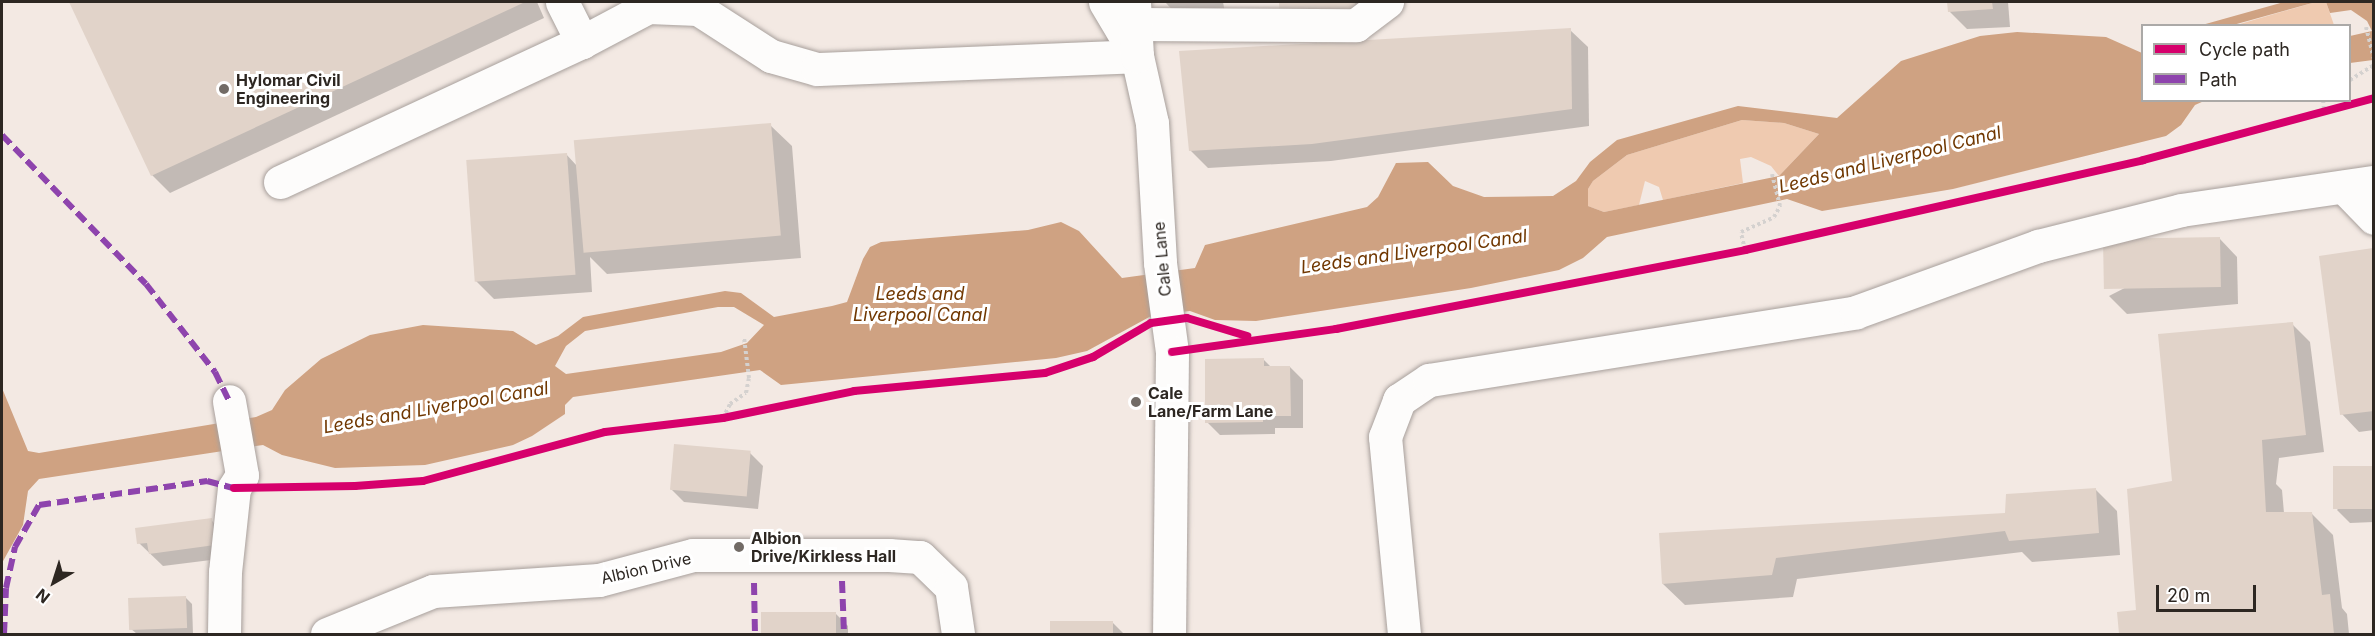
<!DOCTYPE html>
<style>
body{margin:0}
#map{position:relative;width:2375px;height:636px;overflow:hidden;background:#f3e9e3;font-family:Inter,sans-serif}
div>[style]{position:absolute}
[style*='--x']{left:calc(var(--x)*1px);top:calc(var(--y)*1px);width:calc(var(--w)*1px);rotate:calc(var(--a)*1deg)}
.green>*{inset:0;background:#efcab0}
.water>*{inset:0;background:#cfa282}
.shadow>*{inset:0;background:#0003}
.building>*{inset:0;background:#e1d3c9;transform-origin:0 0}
.path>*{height:4px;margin-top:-2px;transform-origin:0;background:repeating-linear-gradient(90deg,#d4d1cf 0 3px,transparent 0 6px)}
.roads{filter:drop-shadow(0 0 2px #a8a09c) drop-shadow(0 0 2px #a8a09c)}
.minor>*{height:33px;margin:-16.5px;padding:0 16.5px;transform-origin:16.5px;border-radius:16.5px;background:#fdfcfb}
.quiet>*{height:6px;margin-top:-3px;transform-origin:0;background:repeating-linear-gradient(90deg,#8e44ad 0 12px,transparent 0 18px)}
.cycleway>*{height:8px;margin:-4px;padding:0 4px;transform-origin:4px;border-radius:4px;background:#d6006c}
.dots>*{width:16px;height:16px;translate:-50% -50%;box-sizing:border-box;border:3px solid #fff;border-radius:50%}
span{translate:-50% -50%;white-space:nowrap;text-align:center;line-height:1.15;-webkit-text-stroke:6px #fff;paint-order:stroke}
.poi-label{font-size:16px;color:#2d2722;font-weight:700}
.left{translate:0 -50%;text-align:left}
.street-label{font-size:16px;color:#2d2722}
.water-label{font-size:18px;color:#703700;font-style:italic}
.frame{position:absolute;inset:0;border:3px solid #2d2722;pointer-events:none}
.legend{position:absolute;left:2141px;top:24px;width:210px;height:78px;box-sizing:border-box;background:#fff;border:2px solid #aba9a7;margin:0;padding:8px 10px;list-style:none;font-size:18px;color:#2d2722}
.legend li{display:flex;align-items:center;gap:12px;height:30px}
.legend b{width:30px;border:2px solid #aba9a7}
.north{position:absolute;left:24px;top:552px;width:60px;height:60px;-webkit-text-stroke:4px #fff;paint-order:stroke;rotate:219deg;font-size:16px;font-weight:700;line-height:24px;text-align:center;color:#2d2722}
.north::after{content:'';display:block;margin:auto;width:21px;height:27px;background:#2d2722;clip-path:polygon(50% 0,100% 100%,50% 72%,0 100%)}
.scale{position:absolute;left:2156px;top:585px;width:100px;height:27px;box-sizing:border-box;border:3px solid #2d2722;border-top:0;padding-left:8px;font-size:18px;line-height:21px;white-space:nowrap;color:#2d2722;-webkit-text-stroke:4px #fff;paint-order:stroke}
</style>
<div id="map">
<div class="green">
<div style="clip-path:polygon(2316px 2px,2326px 2px,2334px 25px,2233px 26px)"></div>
<div style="clip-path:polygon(1742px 120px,1784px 123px,1819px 134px,1779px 176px,1771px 166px,1751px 157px,1740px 159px,1743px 183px,1663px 200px,1659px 187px,1645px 181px,1639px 205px,1604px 212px,1588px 206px,1588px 189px,1593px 181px,1627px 155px)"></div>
</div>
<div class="water">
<div style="clip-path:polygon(2284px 2px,2316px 2px,2233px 25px,2202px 25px)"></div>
<div style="clip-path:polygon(2326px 2px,2373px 2px,2373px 60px,2350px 63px,2350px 36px,2372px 31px,2367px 21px,2351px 10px,2330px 13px)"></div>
<div style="clip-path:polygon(evenodd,2017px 32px,2106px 37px,2142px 53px,2142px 100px,2204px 101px,2195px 105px,2181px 125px,2166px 136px,1953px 189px,1822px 211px,1787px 199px,1607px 237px,1583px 258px,1559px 270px,1471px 288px,1256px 321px,1215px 320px,1190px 311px,1153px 315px,1087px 351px,1056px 358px,781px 385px,760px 370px,573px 397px,565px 405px,565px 414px,532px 436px,513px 445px,425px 465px,335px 468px,282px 455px,263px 445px,39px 479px,28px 491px,23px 525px,2px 563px,2px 388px,28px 451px,39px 453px,256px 417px,272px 410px,285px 390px,321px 359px,370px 335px,423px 325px,513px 331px,536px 345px,558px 336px,583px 317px,725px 291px,741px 293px,774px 317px,832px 306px,847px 302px,863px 259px,870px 247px,881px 242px,1028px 230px,1061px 222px,1079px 231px,1122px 278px,1195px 268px,1205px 245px,1367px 207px,1378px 197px,1396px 163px,1428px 162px,1453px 186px,1484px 197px,1553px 196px,1576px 181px,1590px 162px,1617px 140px,1738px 106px,1837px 118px,1901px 61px,1980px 36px,2017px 32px,1742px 120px,1784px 123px,1819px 134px,1779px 176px,1604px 212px,1588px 206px,1588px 189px,1593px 181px,1627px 155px,1742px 120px,2017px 32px,718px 307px,734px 307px,764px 325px,747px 343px,721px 352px,566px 374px,555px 366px,566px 346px,585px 331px,718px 307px)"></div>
</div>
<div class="shadow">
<div style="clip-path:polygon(70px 2px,537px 2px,544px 18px,170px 193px,152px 175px)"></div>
<div style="clip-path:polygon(1165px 2px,1223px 2px,1225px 13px,1178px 16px)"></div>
<div style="clip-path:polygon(1281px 2px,1393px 2px,1372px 4px,1373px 34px,1299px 35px,1281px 17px)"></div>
<div style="clip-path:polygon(1948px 2px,2008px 2px,2010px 27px,1967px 29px,1949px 11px)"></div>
<div style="clip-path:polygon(1570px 30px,1588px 47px,1589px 126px,1331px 161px,1208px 168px,1190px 150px)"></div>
<div style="clip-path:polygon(770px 125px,792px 146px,801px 258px,607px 274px,590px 257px,592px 292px,494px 299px,476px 281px,566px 154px,577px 166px)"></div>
<div style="clip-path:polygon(2220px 239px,2237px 257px,2238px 304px,2127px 314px,2109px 296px)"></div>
<div style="clip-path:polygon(2373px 250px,2374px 430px,2359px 432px,2342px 414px)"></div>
<div style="clip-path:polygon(2292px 324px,2310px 342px,2324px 452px,2279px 458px,2276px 484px,2282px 490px,2284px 513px,2311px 513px,2333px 535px,2342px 608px,2347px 614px,2349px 634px,2120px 634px,2118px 613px,2140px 611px,2175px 482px)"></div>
<div style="clip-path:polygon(1264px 360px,1272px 368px,1290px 367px,1303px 380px,1303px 428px,1275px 428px,1275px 434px,1220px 435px,1207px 422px)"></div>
<div style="clip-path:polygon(750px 453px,763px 466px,758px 509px,684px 502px,671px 489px)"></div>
<div style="clip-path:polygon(2374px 468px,2374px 522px,2350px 523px,2337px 510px)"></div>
<div style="clip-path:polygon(2095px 489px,2117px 511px,2120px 555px,2032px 562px,2022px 552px,1797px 579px,1793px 597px,1685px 605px,1663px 584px,1661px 534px,2006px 515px)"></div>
<div style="clip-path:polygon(211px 520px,224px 533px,227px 558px,163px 566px,139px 543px)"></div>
<div style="clip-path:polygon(186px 598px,192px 604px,193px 634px,137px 634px,130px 628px)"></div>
<div style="clip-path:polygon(835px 613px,848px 626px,848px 634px,763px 634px,762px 615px)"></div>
<div style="clip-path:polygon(1112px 622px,1124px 634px,1051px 634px,1051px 623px)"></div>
</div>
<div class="building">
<div style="clip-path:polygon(69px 2px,525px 2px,151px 176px)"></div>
<div style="clip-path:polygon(1279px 2px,1355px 2px,1356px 16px,1280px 18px)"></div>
<div style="clip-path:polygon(1947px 2px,1992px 2px,1993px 9px,1948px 12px)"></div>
<div style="clip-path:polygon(1571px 28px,1572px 109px,1312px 144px,1189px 151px,1179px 51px)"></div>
<div style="left:771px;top:123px;width:113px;height:198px;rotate:85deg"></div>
<div style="left:567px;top:153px;width:122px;height:101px;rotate:86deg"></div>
<div style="left:2220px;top:237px;width:50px;height:117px;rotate:89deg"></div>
<div style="clip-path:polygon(2373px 248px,2374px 411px,2340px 415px,2319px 256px)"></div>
<div style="clip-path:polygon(2293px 322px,2306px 435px,2262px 440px,2266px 512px,2312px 512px,2322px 595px,2330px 594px,2334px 634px,2119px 634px,2117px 612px,2136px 610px,2127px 489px,2172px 481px,2158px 334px)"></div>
<div style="clip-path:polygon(1264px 358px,1264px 366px,1290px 366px,1291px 416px,1263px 416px,1263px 422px,1205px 423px,1205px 359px)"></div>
<div style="left:674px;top:444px;width:77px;height:46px;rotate:5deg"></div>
<div style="left:2374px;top:466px;width:43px;height:41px;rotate:90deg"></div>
<div style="clip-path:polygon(2096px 488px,2099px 533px,2009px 541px,2005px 531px,1776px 558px,1772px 575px,1662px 584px,1659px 533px,2005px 513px,2006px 494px)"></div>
<div style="clip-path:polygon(212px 518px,215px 545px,149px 554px,147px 543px,137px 544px,135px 528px)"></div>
<div style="left:186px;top:596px;width:32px;height:58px;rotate:88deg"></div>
<div style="left:836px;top:612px;width:22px;height:75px;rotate:90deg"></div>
<div style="left:1113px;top:621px;width:13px;height:63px;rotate:90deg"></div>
</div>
<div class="path">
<div style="--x:2366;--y:27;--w:34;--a:76"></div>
<div style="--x:2350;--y:80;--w:28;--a:-32"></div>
<div style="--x:2323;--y:100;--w:9;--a:84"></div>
<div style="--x:1745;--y:250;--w:18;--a:-103"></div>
<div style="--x:1741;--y:232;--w:36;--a:-24"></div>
<div style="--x:1774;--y:217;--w:13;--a:-61"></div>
<div style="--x:1780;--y:206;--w:33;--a:-104"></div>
<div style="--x:723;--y:418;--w:16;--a:-63"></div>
<div style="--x:730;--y:404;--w:19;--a:-35"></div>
<div style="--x:746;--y:393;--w:15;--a:-79"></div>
<div style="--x:749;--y:378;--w:41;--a:-97"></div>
</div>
<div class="roads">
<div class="minor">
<div style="--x:562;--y:2;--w:45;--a:63.4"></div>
<div style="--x:1105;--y:2;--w:63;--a:59.3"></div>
<div style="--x:1137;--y:56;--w:69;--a:77.4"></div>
<div style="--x:1152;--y:123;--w:140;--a:86.7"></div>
<div style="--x:1160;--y:263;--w:90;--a:82.3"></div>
<div style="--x:1172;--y:352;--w:282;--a:90.6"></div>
<div style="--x:1135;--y:24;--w:221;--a:0.3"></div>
<div style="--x:1356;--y:25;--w:39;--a:-37"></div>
<div style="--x:280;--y:182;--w:333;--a:-24.9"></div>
<div style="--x:582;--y:42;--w:75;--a:-27.9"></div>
<div style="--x:648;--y:7;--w:50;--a:2.3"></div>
<div style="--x:698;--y:9;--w:87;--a:32.8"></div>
<div style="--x:771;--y:56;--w:48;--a:15.8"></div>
<div style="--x:817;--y:69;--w:320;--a:-2.3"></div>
<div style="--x:1137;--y:56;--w:54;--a:-93.2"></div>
<div style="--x:2344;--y:187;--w:43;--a:45.9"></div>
<div style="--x:224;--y:634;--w:62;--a:-89.1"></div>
<div style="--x:225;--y:572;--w:84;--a:-83.9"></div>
<div style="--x:234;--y:488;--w:15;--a:-58"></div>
<div style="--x:242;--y:475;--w:75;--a:-100"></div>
<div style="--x:327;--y:634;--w:114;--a:-22.1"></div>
<div style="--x:433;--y:591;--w:166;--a:-3.8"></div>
<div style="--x:599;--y:580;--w:97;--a:-14.9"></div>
<div style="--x:693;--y:555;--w:196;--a:0"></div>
<div style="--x:889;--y:555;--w:31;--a:4"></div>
<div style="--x:920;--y:557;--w:43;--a:44.1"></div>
<div style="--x:951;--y:587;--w:48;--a:81.5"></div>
<div style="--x:1404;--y:634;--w:198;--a:-95.5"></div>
<div style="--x:1385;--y:437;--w:40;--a:-69"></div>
<div style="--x:1399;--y:400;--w:36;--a:-34"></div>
<div style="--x:1429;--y:380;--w:432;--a:-9"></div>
<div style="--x:1856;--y:312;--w:194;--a:-19.9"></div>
<div style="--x:2038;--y:246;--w:147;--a:-14.1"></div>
<div style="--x:2181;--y:210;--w:195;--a:-8.3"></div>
</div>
</div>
<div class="quiet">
<div style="--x:2;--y:135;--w:207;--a:46"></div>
<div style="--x:146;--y:284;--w:112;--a:51.9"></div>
<div style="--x:215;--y:372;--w:32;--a:64"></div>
<div style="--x:842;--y:581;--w:53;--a:87.8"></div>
<div style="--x:754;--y:583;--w:51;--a:88.9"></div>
<div style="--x:4;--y:634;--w:46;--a:-87.5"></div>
<div style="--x:6;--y:588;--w:42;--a:-77.6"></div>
<div style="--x:15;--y:547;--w:48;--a:-60.3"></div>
<div style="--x:39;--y:505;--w:170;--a:-8.1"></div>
<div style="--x:207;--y:481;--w:28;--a:15"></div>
</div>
<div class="cycleway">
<div style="--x:1172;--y:352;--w:166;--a:-8"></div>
<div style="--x:1336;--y:329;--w:417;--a:-10.9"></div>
<div style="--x:1745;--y:250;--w:408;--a:-12.7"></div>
<div style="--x:2143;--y:160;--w:239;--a:-15"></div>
<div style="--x:234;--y:488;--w:121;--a:-0.9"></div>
<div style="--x:355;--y:486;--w:68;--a:-4.2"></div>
<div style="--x:423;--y:481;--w:188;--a:-15.1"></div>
<div style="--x:605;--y:432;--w:119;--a:-6.8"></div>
<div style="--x:723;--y:418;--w:134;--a:-11.6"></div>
<div style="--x:854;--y:391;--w:192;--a:-5.4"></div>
<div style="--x:1045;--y:373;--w:51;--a:-18.4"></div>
<div style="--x:1093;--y:357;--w:67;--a:-30.4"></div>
<div style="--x:1151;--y:323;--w:36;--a:-8"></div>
<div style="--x:1187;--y:318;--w:63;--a:16.7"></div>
</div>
<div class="dots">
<div style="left:224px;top:89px;background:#726b66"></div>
<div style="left:1136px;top:402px;background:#726b66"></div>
<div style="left:739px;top:547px;background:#726b66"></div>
</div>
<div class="poi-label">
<span class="left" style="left:236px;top:89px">Hylomar Civil<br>Engineering</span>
<span class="left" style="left:1148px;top:402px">Cale<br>Lane/Farm Lane</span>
<span class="left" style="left:751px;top:547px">Albion<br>Drive/Kirkless Hall</span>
</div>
<div class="street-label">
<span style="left:1162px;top:259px;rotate:-95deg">Cale Lane</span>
<span style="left:646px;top:568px;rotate:-13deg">Albion Drive</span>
</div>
<div class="water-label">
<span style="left:1890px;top:160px;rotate:-14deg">Leeds and Liverpool Canal</span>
<span style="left:1414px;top:252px;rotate:-8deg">Leeds and Liverpool Canal</span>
<span style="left:920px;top:305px">Leeds and<br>Liverpool Canal</span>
<span style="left:436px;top:408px;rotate:-10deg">Leeds and Liverpool Canal</span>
</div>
<div class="frame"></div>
<ul class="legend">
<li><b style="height:8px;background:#d6006c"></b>Cycle path</li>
<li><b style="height:8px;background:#8e44ad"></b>Path</li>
</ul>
<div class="north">N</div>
<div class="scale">20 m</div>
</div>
